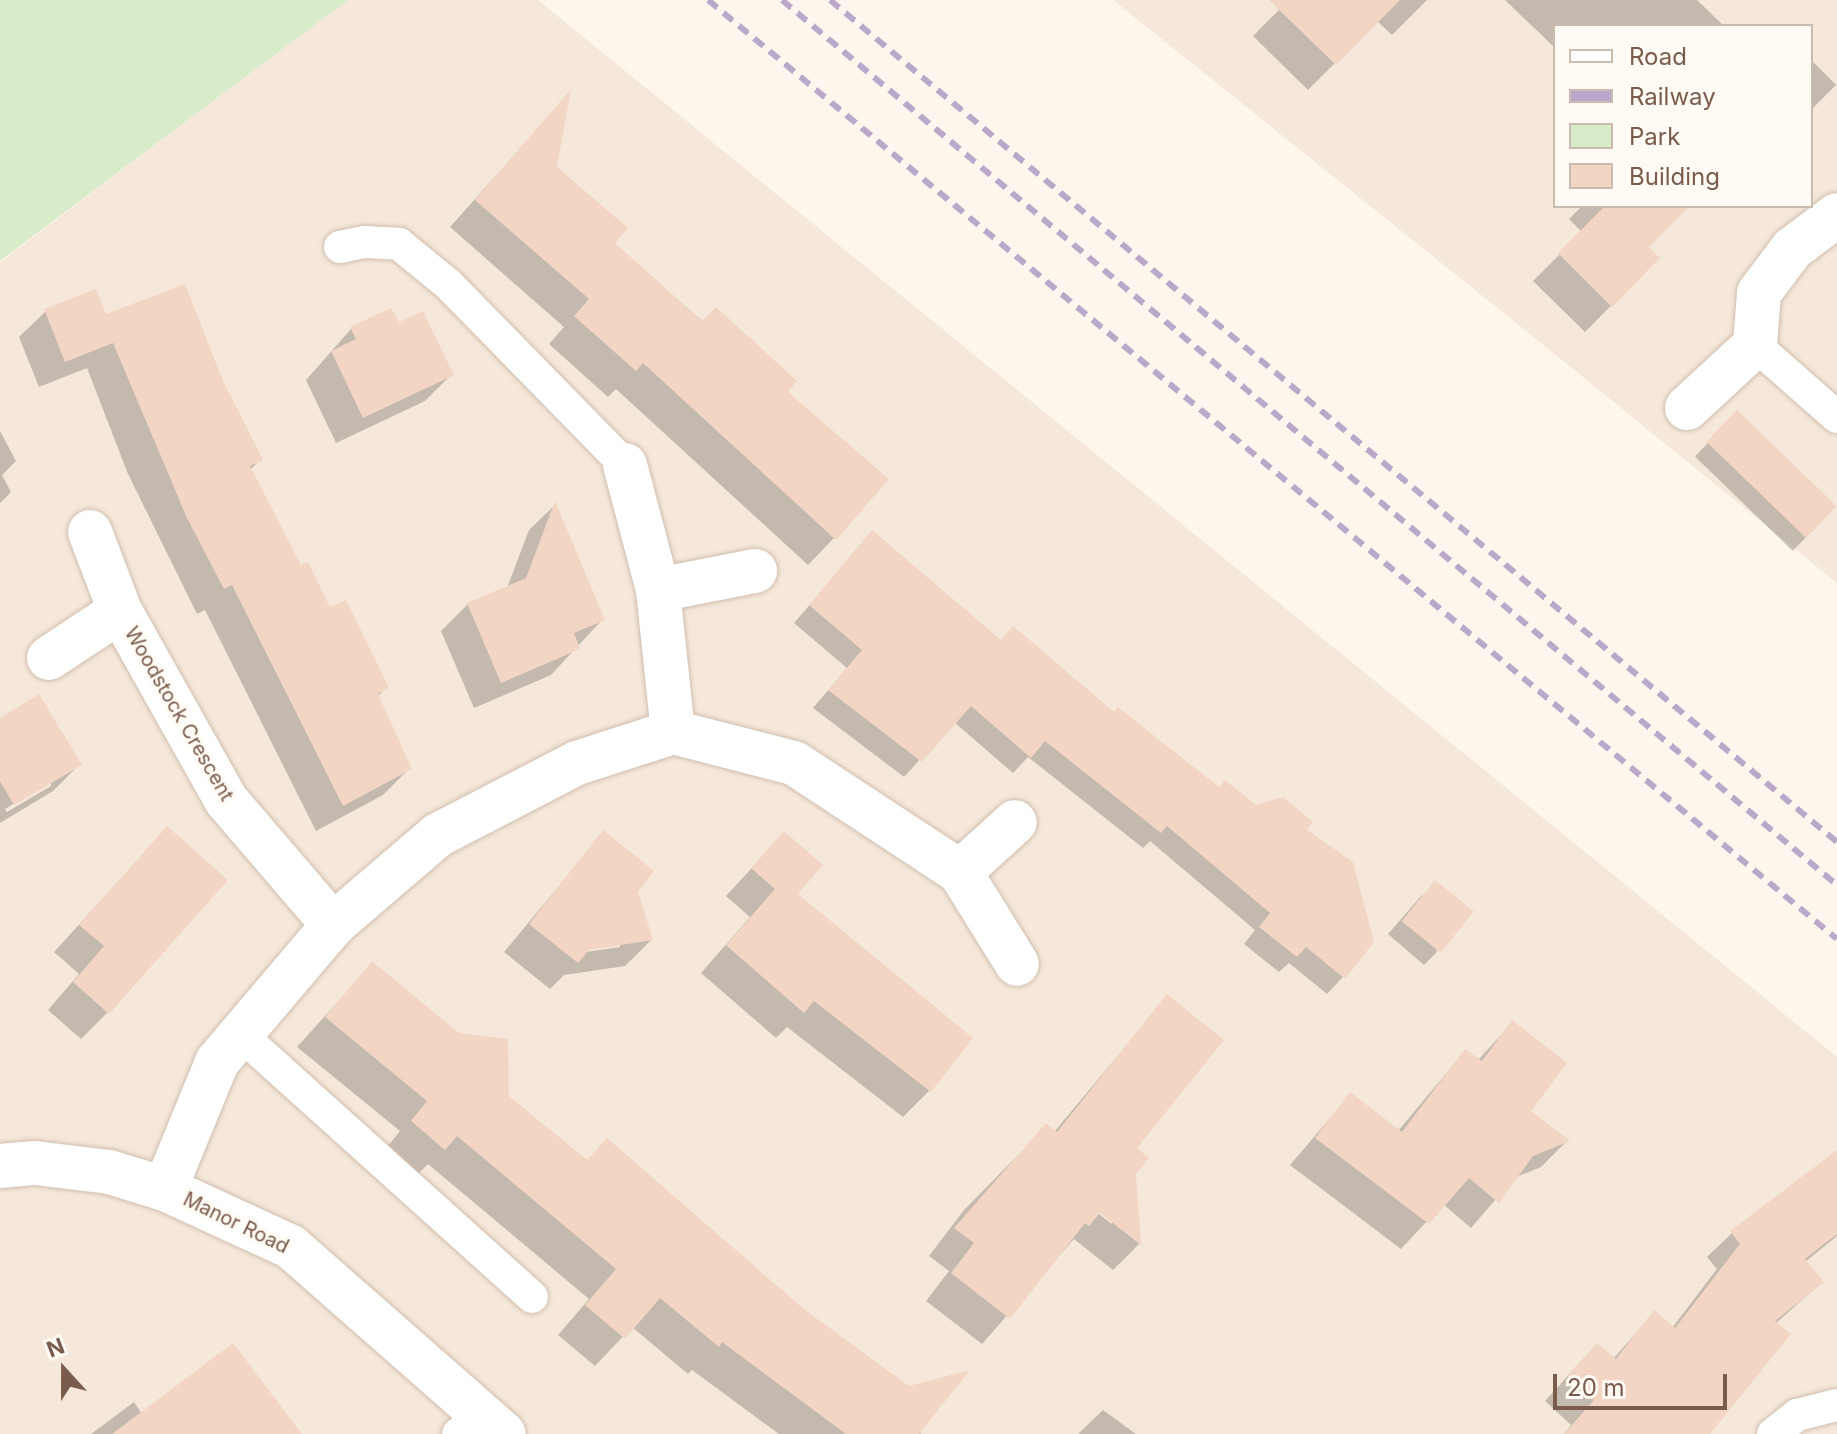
<!DOCTYPE html>
<style>
body{margin:0}
#map{position:relative;width:1837px;height:1434px;overflow:hidden;background:#fdf6ec;font-family:Inter,sans-serif}
div>[style]{position:absolute}
[style*='--x']{left:calc(var(--x)*1px);top:calc(var(--y)*1px);width:calc(var(--w)*1px);rotate:calc(var(--a)*1deg)}
.residential>*{inset:0;background:#f5e8da}
.green>*{inset:0;background:#d8ecc9}
.shadow>*{inset:0;background:#0003;transform-origin:0 0}
.building>*{inset:0;background:#f3d5c3;transform-origin:0 0}
.roads{filter:drop-shadow(0 0 2px #d1beb0) drop-shadow(0 0 2px #d1beb0)}
.lane>*{height:32px;margin:-16px;padding:0 16px;transform-origin:16px;border-radius:16px;background:#fff}
.street>*{height:44px;margin:-22px;padding:0 22px;transform-origin:22px;border-radius:22px;background:#fff}
.rail>*{height:6px;margin-top:-3px;transform-origin:0;background:repeating-linear-gradient(90deg,#b9a8c9 0 12px,transparent 0 20px)}
span{translate:-50% -50%;white-space:nowrap;text-align:center;line-height:1.15;-webkit-text-stroke:6px #fffaf3;paint-order:stroke}
.street-label{font-size:20px;color:#7a5c4d}
.legend{position:absolute;left:1553px;top:24px;width:260px;height:184px;box-sizing:border-box;background:#fffaf3;border:2px solid #cabbb1;margin:0;padding:10px 14px;list-style:none;font-size:24px;color:#7a5c4d}
.legend li{display:flex;align-items:center;gap:16px;height:40px}
.legend b{width:40px;border:2px solid #cabbb1}
.north{position:absolute;left:24px;top:1330px;width:80px;height:80px;-webkit-text-stroke:6px #fffaf3;paint-order:stroke;rotate:339deg;font-size:22px;font-weight:700;line-height:32px;text-align:center;color:#7a5c4d}
.north::after{content:'';display:block;margin:auto;width:28px;height:36px;background:#7a5c4d;clip-path:polygon(50% 0,100% 100%,50% 72%,0 100%)}
.scale{position:absolute;left:1553px;top:1374px;width:174px;height:36px;box-sizing:border-box;border:4px solid #7a5c4d;border-top:0;padding-left:10px;font-size:24px;line-height:28px;white-space:nowrap;color:#7a5c4d;-webkit-text-stroke:6px #fffaf3;paint-order:stroke}
</style>
<div id="map">
<div class="residential">
<div style="clip-path:polygon(348px 0,538px 0,1837px 1057px,1837px 1434px,0 1434px,0 262px)"></div>
<div style="clip-path:polygon(evenodd,1113px 0,1837px 0,1837px 583px,1489px 301px,1113px 0,1555px 26px,1811px 26px,1811px 206px,1555px 206px,1555px 26px)"></div>
</div>
<div class="green">
<div style="clip-path:polygon(0 0,348px 0,0 261px)"></div>
</div>
<div class="shadow">
<div style="clip-path:polygon(1289px 0,1427px 0,1392px 35px,1377px 21px,1308px 90px,1253px 36px)"></div>
<div style="clip-path:polygon(1505px 0,1697px 0,1724px 26px,1555px 26px,1555px 48px)"></div>
<div style="clip-path:polygon(1811px 60px,1836px 85px,1811px 110px)"></div>
<div style="clip-path:polygon(568px 95px,555px 167px,612px 243px,785px 392px,834px 538px,808px 565px,616px 389px,608px 397px,549px 344px,564px 327px,450px 227px)"></div>
<div style="clip-path:polygon(1582px 206px,1687px 206px,1646px 247px,1658px 258px,1585px 332px,1533px 281px,1582px 232px,1569px 219px)"></div>
<div style="clip-path:polygon(46px 311px,105px 317px,221px 382px,261px 459px,250px 470px,300px 568px,387px 687px,377px 697px,409px 769px,383px 795px,316px 831px,205px 610px,197px 614px,128px 474px,87px 368px,39px 387px,19px 337px)"></div>
<div style="clip-path:polygon(398px 325px,451px 375px,425px 401px,336px 443px,306px 380px,351px 329px)"></div>
<div style="left:1738px;top:412px;width:136px;height:62px;rotate:44deg"></div>
<div style="clip-path:polygon(0 431px,16px 461px,2px 475px,11px 492px,0 503px)"></div>
<div style="clip-path:polygon(555px 505px,602px 620px,551px 675px,474px 708px,441px 631px,468px 604px,507px 588px,529px 530px)"></div>
<div style="clip-path:polygon(872px 533px,1000px 642px,1218px 789px,1304px 830px,1343px 977px,1327px 994px,1289px 963px,1279px 972px,1244px 944px,1255px 930px,1150px 841px,1143px 848px,1028px 757px,1013px 773px,954px 722px,904px 777px,813px 708px,847px 668px,794px 623px)"></div>
<div style="clip-path:polygon(evenodd,0 720px,79px 765px,53px 791px,0 823px,0 720px,51px 781px,51px 786px,7px 812px,5px 809px,51px 781px)"></div>
<div style="clip-path:polygon(167px 828px,108px 1012px,81px 1039px,48px 1010px,79px 974px,54px 952px)"></div>
<div style="clip-path:polygon(evenodd,603px 833px,635px 892px,651px 940px,625px 966px,564px 975px,550px 989px,504px 952px,603px 833px,620px 943px,620px 947px,579px 953px,579px 949px,620px 943px)"></div>
<div style="clip-path:polygon(784px 833px,795px 894px,929px 1091px,903px 1117px,787px 1027px,776px 1038px,701px 973px,750px 917px,726px 896px)"></div>
<div style="clip-path:polygon(1422px 895px,1437px 952px,1424px 965px,1388px 934px)"></div>
<div style="clip-path:polygon(372px 964px,507px 1097px,922px 1434px,779px 1434px,692px 1370px,688px 1374px,632px 1327px,595px 1366px,558px 1335px,589px 1299px,428px 1164px,415px 1177px,384px 1151px,400px 1131px,297px 1047px)"></div>
<div style="clip-path:polygon(evenodd,1167px 997px,1134px 1148px,1139px 1244px,1113px 1270px,1074px 1239px,982px 1344px,926px 1301px,949px 1271px,929px 1256px,964px 1210px,1047px 1126px,1054px 1132px,1167px 997px,1091px 1208px,1112px 1219px,1112px 1224px,1091px 1208px)"></div>
<div style="clip-path:polygon(1512px 1023px,1528px 1111px,1567px 1141px,1541px 1167px,1514px 1178px,1471px 1228px,1443px 1204px,1401px 1249px,1290px 1165px,1350px 1095px,1398px 1131px,1465px 1051px,1478px 1060px)"></div>
<div style="clip-path:polygon(1837px 1188px,1837px 1236px,1805px 1262px,1822px 1282px,1775px 1324px,1707px 1434px,1564px 1434px,1571px 1425px,1545px 1401px,1573px 1370px,1613px 1359px,1654px 1313px,1672px 1328px,1717px 1269px,1707px 1257px,1732px 1233px)"></div>
<div style="clip-path:polygon(134px 1402px,142px 1414px,300px 1434px,91px 1434px)"></div>
<div style="clip-path:polygon(1103px 1410px,1136px 1434px,1078px 1434px)"></div>
</div>
<div class="building">
<div style="clip-path:polygon(1269px 0,1400px 0,1336px 65px)"></div>
<div style="clip-path:polygon(571px 89px,557px 167px,628px 228px,615px 243px,702px 321px,716px 307px,797px 381px,788px 392px,889px 479px,836px 540px,643px 363px,636px 371px,574px 316px,589px 299px,475px 200px)"></div>
<div style="clip-path:polygon(1605px 206px,1690px 206px,1649px 247px,1660px 258px,1612px 307px,1558px 253px)"></div>
<div style="clip-path:polygon(185px 284px,223px 381px,263px 460px,250px 466px,301px 565px,308px 562px,330px 607px,346px 600px,389px 688px,378px 694px,412px 769px,343px 806px,232px 585px,224px 589px,187px 518px,113px 343px,65px 362px,44px 309px,96px 289px,106px 314px)"></div>
<div style="clip-path:polygon(391px 308px,399px 322px,423px 311px,454px 375px,363px 418px,331px 351px,356px 339px,350px 327px)"></div>
<div style="left:1737px;top:410px;width:138px;height:44px;rotate:44deg"></div>
<div style="clip-path:polygon(555px 501px,605px 620px,574px 633px,580px 649px,501px 683px,467px 603px,526px 578px)"></div>
<div style="clip-path:polygon(872px 530px,1001px 640px,1013px 626px,1114px 712px,1118px 707px,1219px 787px,1225px 780px,1256px 805px,1283px 797px,1313px 822px,1307px 830px,1353px 862px,1374px 942px,1345px 979px,1306px 947px,1297px 957px,1259px 927px,1270px 913px,1167px 826px,1161px 833px,1045px 741px,1031px 758px,971px 706px,922px 762px,828px 690px,862px 650px,809px 605px)"></div>
<div style="clip-path:polygon(39px 694px,82px 765px,14px 805px,0 781px,0 718px)"></div>
<div style="clip-path:polygon(167px 826px,228px 880px,109px 1014px,73px 982px,104px 946px,79px 925px)"></div>
<div style="clip-path:polygon(603px 830px,654px 871px,638px 892px,653px 940px,589px 950px,578px 963px,529px 924px)"></div>
<div style="clip-path:polygon(784px 831px,823px 865px,798px 894px,973px 1038px,931px 1092px,814px 1001px,804px 1013px,726px 945px,775px 889px,751px 868px)"></div>
<div style="left:1435px;top:880px;width:50px;height:53px;rotate:39deg"></div>
<div style="clip-path:polygon(372px 961px,459px 1033px,508px 1039px,509px 1096px,587px 1160px,607px 1138px,805px 1310px,909px 1386px,970px 1370px,919px 1434px,846px 1434px,722px 1342px,719px 1347px,660px 1298px,625px 1339px,585px 1305px,616px 1269px,457px 1136px,445px 1150px,411px 1121px,427px 1101px,325px 1017px)"></div>
<div style="clip-path:polygon(1167px 994px,1224px 1040px,1137px 1148px,1149px 1158px,1136px 1174px,1141px 1245px,1100px 1213px,1089px 1226px,1085px 1223px,1010px 1319px,951px 1273px,974px 1243px,954px 1228px,1046px 1123px,1057px 1132px)"></div>
<div style="clip-path:polygon(1512px 1020px,1567px 1063px,1531px 1111px,1570px 1141px,1533px 1156px,1499px 1203px,1469px 1178px,1429px 1224px,1315px 1138px,1350px 1092px,1402px 1132px,1465px 1049px,1482px 1061px)"></div>
<div style="clip-path:polygon(1837px 1150px,1837px 1234px,1805px 1259px,1824px 1282px,1775px 1321px,1791px 1334px,1710px 1434px,1564px 1434px,1594px 1400px,1567px 1376px,1597px 1343px,1616px 1359px,1654px 1310px,1675px 1328px,1740px 1244px,1730px 1231px)"></div>
<div style="clip-path:polygon(233px 1343px,302px 1434px,112px 1434px)"></div>
</div>
<div class="roads">
<div class="lane">
<div style="--x:340;--y:247;--w:25;--a:-12"></div>
<div style="--x:364;--y:242;--w:35;--a:3"></div>
<div style="--x:399;--y:244;--w:63;--a:39.2"></div>
<div style="--x:448;--y:284;--w:253;--a:45.6"></div>
<div style="--x:1755;--y:345;--w:109;--a:41.3"></div>
<div style="--x:240;--y:1034;--w:393;--a:42"></div>
<div style="--x:458;--y:1434;--w:32;--a:-39"></div>
<div style="--x:1773;--y:1434;--w:31;--a:-38"></div>
<div style="--x:1797;--y:1415;--w:41;--a:-14"></div>
</div>
<div class="street">
<div style="--x:1687;--y:408;--w:93;--a:-42.8"></div>
<div style="--x:1755;--y:345;--w:52;--a:-85.6"></div>
<div style="--x:1759;--y:293;--w:55;--a:-53.1"></div>
<div style="--x:1792;--y:249;--w:56;--a:-37.1"></div>
<div style="--x:625;--y:465;--w:129;--a:75.2"></div>
<div style="--x:658;--y:590;--w:143;--a:84"></div>
<div style="--x:90;--y:532;--w:85;--a:69.2"></div>
<div style="--x:120;--y:611;--w:217;--a:60.7"></div>
<div style="--x:226;--y:800;--w:165;--a:49.4"></div>
<div style="--x:658;--y:590;--w:99;--a:-11.1"></div>
<div style="--x:49;--y:658;--w:85;--a:-33.5"></div>
<div style="--x:960;--y:872;--w:108;--a:58.2"></div>
<div style="--x:0;--y:1166;--w:35;--a:-5"></div>
<div style="--x:35;--y:1163;--w:75;--a:6.9"></div>
<div style="--x:109;--y:1172;--w:59;--a:16.9"></div>
<div style="--x:165;--y:1189;--w:139;--a:24.7"></div>
<div style="--x:291;--y:1247;--w:283;--a:41.3"></div>
<div style="--x:165;--y:1189;--w:137;--a:-67.7"></div>
<div style="--x:217;--y:1062;--w:180;--a:-49.7"></div>
<div style="--x:333;--y:925;--w:138;--a:-40.6"></div>
<div style="--x:438;--y:835;--w:157;--a:-27.4"></div>
<div style="--x:577;--y:763;--w:101;--a:-17.9"></div>
<div style="--x:673;--y:732;--w:125;--a:14.4"></div>
<div style="--x:794;--y:763;--w:199;--a:33.3"></div>
<div style="--x:960;--y:872;--w:74;--a:-42.3"></div>
</div>
</div>
<div class="rail">
<div style="--x:708;--y:0;--w:1468;--a:39.75"></div>
<div style="--x:782;--y:0;--w:1377;--a:39.99"></div>
<div style="--x:830;--y:0;--w:1313;--a:39.9"></div>
</div>
<div class="street-label">
<span style="left:179px;top:714px;rotate:60deg">Woodstock Crescent</span>
<span style="left:236px;top:1223px;rotate:26deg">Manor Road</span>
</div>
<ul class="legend">
<li><b style="height:10px;background:#fff"></b>Road</li>
<li><b style="height:10px;background:#b9a8c9"></b>Railway</li>
<li><b style="height:22px;background:#d8ecc9"></b>Park</li>
<li><b style="height:22px;background:#f3d5c3"></b>Building</li>
</ul>
<div class="north">N</div>
<div class="scale">20 m</div>
</div>
